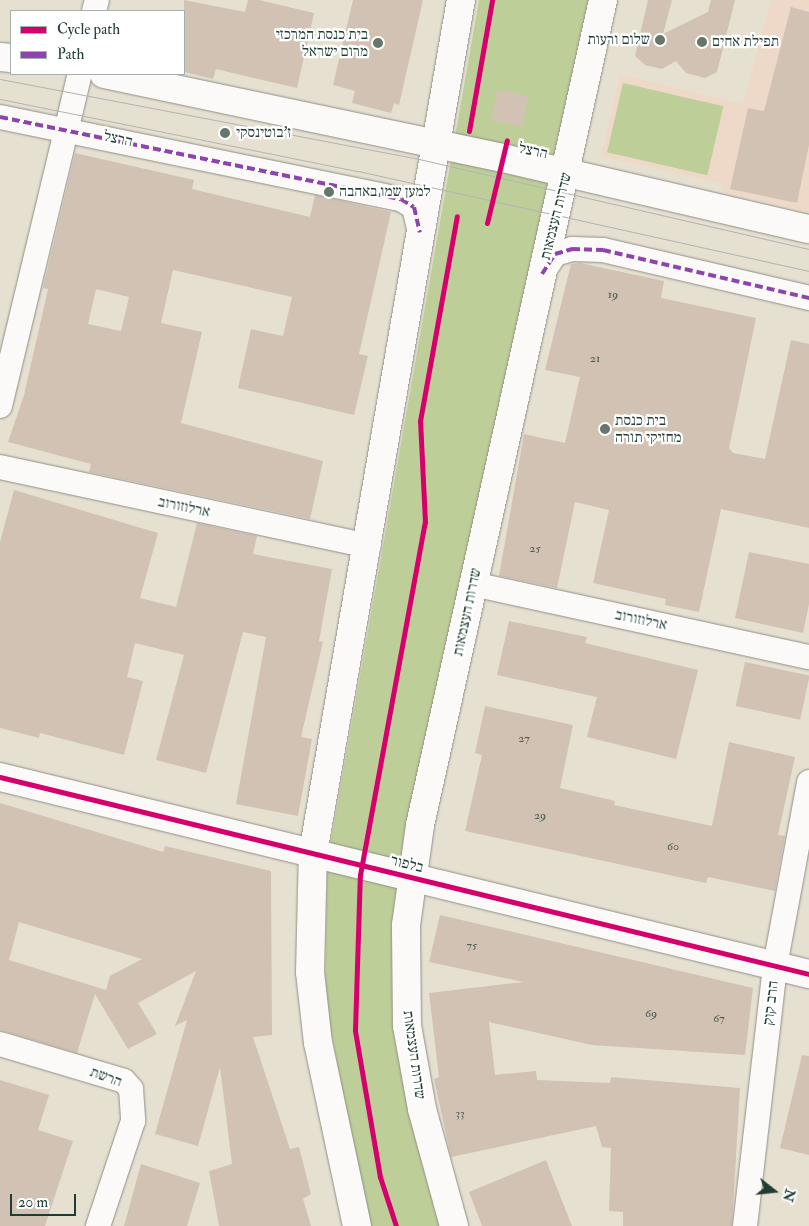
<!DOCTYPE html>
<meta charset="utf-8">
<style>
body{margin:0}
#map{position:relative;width:809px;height:1226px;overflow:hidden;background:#e6e0d1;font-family:"IM FELL Double Pica","Frank Ruhl Libre",serif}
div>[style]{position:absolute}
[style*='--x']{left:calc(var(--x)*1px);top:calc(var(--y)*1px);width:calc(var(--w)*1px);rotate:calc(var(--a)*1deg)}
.built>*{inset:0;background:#eed9c8}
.green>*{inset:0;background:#bece98;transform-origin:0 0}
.building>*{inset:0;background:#d2c2b4;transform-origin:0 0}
.roads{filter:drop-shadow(0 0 1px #8e9087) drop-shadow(0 0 1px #8e9087)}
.street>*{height:24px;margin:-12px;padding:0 12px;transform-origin:12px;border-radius:12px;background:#fbfaf8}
.secondary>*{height:28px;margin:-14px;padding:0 14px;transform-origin:14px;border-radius:14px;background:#fbfaf8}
.tram>*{height:1px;margin:-0.5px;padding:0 0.5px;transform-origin:0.5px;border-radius:0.5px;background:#b2b5b2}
.quiet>*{height:4px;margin-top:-2px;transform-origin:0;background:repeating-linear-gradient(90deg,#8e44ad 0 8px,transparent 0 12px)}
.cycleway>*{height:5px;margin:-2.5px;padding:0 2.5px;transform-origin:2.5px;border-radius:2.5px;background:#d6006c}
.dots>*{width:14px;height:14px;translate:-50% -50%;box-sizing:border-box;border:2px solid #fff;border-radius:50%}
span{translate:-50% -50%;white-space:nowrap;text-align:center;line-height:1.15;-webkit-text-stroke:4.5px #fff;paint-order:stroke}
.number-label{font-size:12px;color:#4c5e54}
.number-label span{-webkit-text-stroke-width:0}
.poi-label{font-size:15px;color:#1f3d34}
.right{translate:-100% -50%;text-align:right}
.left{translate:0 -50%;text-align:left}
.street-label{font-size:15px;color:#1f3d34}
.legend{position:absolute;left:10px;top:10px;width:175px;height:65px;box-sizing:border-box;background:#fff;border:1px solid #a5b1ae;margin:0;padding:6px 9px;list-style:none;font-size:15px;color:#1f3d34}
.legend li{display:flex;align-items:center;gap:10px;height:25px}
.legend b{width:25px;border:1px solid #a5b1ae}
.north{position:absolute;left:749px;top:1166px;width:50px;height:50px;-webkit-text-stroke:4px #fff;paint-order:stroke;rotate:106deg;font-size:14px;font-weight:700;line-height:20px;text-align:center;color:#1f3d34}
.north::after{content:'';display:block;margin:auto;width:18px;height:22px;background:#1f3d34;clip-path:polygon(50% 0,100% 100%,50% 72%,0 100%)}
.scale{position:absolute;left:10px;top:1194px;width:66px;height:22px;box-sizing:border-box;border:2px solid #1f3d34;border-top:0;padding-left:6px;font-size:15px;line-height:18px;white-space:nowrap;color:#1f3d34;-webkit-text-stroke:4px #fff;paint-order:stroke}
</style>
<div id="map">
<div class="built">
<div style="clip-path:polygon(771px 0,809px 0,809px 212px,722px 192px,723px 184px,601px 156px,620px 74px,743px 104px)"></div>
</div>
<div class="green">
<div style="clip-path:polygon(479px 0,593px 0,401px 891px,445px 1226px,369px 1226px,325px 1000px,327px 864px)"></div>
<div style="left:623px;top:83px;width:103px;height:71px;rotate:13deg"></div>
</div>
<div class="building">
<div style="clip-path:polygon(184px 0,245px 12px,248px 0,259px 0,314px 13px,297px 88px,216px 69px,213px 79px,184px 72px)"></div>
<div style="clip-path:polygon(353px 0,423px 0,399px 105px,394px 103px,391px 113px,352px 103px,355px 91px,333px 85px)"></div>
<div style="clip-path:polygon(648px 0,672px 0,663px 34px,708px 12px,711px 0,735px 0,717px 72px,705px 78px,686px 73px,676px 61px,662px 69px,645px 65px,635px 56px)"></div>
<div style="clip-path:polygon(791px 7px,809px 12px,809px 145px,797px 203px,730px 189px,748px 108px,764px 111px)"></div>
<div style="left:497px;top:90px;width:32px;height:31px;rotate:11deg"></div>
<div style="clip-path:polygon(evenodd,75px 153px,194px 180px,192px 189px,310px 217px,315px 195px,391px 212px,359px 354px,368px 356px,354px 415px,238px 388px,251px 329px,283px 336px,292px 297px,173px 270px,161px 323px,202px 332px,181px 423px,323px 461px,310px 519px,89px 472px,91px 464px,8px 442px,24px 395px,48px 289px,43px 288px,75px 153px,96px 289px,129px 297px,121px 331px,88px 324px,96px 289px)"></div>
<div style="clip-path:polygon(580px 263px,664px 281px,661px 298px,756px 318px,729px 448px,733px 453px,765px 459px,791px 340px,809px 344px,809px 528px,721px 509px,699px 612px,665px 605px,666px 599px,593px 583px,609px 510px,575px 502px,557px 588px,499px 576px,524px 434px,565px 443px,580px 377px,545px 370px,571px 264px)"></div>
<div style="clip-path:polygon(14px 490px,158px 533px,140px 598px,176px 607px,197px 523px,257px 536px,253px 554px,332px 569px,319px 641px,323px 642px,301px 737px,312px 739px,298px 816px,236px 804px,266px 637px,243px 632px,206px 773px,156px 760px,184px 655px,135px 643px,127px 677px,143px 681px,124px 755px,40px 733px,39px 738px,0 728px,0 542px)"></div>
<div style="clip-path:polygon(749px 552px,809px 564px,809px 604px,803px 633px,735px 618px)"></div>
<div style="clip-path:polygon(509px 621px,587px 637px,585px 643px,698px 670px,676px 759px,587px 737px,597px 697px,497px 675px)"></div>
<div style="left:745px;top:662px;width:66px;height:45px;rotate:12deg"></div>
<div style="clip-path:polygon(485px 706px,573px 725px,560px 788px,615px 801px,614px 805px,712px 826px,729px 742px,795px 757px,778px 835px,785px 836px,775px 891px,708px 877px,706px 883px,465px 831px,482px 755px,475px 753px)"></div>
<div style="clip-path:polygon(evenodd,0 803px,163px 852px,165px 846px,271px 871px,272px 1035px,253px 1037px,290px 1149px,299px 1147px,311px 1194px,303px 1199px,311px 1226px,219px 1226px,209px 1171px,232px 1164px,220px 1067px,198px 1146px,155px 1134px,187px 1020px,175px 1026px,196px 971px,138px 1003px,157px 1034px,128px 1049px,95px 994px,77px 1053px,0 1030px,0 803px,19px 922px,142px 959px,110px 976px,106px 990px,9px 960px,19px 922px)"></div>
<div style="clip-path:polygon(440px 915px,753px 988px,745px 1055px,592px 1045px,489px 1022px,495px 1075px,536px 1071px,537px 1080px,610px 1083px,611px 1077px,740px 1088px,732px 1226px,623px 1226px,623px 1212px,609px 1211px,611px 1148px,602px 1147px,596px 1126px,451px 1157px,434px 1079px,439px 1077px,429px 993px,523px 982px,429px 962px)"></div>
<div style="clip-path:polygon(802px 1055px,809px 1056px,809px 1155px,780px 1148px)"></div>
<div style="clip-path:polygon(0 1080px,49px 1095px,38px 1130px,73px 1141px,45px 1226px,0 1226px)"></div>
<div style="clip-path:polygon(546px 1160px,572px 1226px,482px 1226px,469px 1192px)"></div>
<div style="clip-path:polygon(141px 1164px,200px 1183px,187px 1226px,124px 1226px)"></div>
</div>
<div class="roads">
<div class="street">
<div style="--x:94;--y:11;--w:11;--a:-75"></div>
<div style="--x:0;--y:117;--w:409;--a:11.6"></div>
<div style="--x:401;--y:199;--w:15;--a:32"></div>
<div style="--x:414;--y:207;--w:26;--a:77"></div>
<div style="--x:542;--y:274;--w:24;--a:-57"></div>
<div style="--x:555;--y:254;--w:18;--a:-16"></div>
<div style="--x:572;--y:249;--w:31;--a:2"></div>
<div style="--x:603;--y:250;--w:212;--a:13.1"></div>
<div style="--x:0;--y:406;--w:342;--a:-76.5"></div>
<div style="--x:0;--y:467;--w:377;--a:12.1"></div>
<div style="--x:473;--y:584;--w:344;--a:12.3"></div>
<div style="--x:0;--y:1044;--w:129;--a:16.6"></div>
<div style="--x:124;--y:1081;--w:11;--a:49"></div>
<div style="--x:131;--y:1089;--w:32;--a:86"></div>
<div style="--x:133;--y:1121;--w:111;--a:108.4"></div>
<div style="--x:745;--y:1226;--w:262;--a:-83.4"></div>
<div style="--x:775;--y:966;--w:187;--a:-79.5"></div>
</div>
<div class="secondary">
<div style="--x:0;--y:57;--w:11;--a:5"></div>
<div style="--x:104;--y:74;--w:408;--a:11.9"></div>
<div style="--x:503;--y:158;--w:314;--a:13.1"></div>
<div style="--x:0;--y:777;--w:833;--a:13.69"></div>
<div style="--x:357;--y:1226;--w:187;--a:-102"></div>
<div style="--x:318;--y:1043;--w:71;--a:-96.4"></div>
<div style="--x:310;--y:972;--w:119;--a:-88.6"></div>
<div style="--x:313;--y:853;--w:866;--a:-80.16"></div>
<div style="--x:454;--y:1226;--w:121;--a:-105.3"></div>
<div style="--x:422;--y:1109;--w:84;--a:-100.2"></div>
<div style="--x:407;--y:1026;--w:101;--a:-90.6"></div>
<div style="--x:406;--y:925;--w:101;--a:-82"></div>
<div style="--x:420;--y:825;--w:845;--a:-77.49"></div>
</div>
</div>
<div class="tram">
<div style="--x:0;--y:79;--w:427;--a:10.8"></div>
<div style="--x:419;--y:159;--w:400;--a:13"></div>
<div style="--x:0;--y:99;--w:365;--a:11.4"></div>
<div style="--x:358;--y:171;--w:462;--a:12.5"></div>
</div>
<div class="quiet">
<div style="--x:0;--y:117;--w:409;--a:11.6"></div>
<div style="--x:401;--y:199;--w:15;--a:32"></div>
<div style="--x:414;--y:207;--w:26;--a:77"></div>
<div style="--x:542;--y:274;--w:24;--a:-57"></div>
<div style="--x:555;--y:254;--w:18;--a:-16"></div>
<div style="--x:572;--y:249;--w:31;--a:2"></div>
<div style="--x:603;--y:250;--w:212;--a:13.1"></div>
</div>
<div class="cycleway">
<div style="--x:469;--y:131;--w:133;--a:-80"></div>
<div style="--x:487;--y:223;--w:85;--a:-76.5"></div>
<div style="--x:0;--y:777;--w:833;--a:13.69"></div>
<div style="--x:396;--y:1226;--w:52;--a:-108.1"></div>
<div style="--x:380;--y:1177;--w:149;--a:-99.7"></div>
<div style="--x:355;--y:1030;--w:155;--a:-88.2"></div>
<div style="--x:360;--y:875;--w:359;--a:-79.6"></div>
<div style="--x:425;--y:522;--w:101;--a:-92.8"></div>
<div style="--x:420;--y:421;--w:208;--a:-79.8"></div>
</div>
<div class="dots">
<div style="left:660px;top:40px;background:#65766b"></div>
<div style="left:702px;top:42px;background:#65766b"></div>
<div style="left:378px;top:43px;background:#65766b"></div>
<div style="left:225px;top:133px;background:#65766b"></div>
<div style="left:329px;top:192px;background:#65766b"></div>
<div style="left:605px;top:429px;background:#65766b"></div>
</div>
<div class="number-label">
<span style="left:613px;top:295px">19</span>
<span style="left:595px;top:359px">21</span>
<span style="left:535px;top:549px">25</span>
<span style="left:524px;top:739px">27</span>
<span style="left:540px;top:816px">29</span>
<span style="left:673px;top:847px">60</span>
<span style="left:472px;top:946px">75</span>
<span style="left:651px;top:1014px">69</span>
<span style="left:719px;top:1019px">67</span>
<span style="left:460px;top:1114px">33</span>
</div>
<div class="poi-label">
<span class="right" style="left:368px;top:43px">בית כנסת המרכזי<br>מרום ישראל</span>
<span class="right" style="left:650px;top:40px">שלום ורעות</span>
<span class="left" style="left:712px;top:42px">תפילת אחים</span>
<span class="left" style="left:236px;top:133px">ז'בוטינסקי</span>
<span class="left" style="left:339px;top:192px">למען שמו באהבה</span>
<span class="left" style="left:615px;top:429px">בית כנסת<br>מחזיקי תורה</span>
</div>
<div class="street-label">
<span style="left:118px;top:139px;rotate:12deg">הרצל</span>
<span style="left:533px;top:151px;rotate:12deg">הרצל</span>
<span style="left:556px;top:216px;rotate:-76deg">שדרות העצמאות</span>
<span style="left:184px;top:507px;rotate:12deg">ארלוזורוב</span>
<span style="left:467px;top:612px;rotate:-78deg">שדרות העצמאות</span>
<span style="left:641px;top:620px;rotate:12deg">ארלוזורוב</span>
<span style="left:407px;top:864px;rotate:14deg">בלפור</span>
<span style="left:771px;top:1003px;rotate:-83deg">הרב קוק</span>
<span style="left:414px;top:1055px;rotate:82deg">שדרות העצמאות</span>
<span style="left:106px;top:1077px;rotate:20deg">הרשת</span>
</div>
<ul class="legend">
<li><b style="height:6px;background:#d6006c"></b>Cycle path</li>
<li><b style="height:6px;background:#8e44ad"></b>Path</li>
</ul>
<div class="north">N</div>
<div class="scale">20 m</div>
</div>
